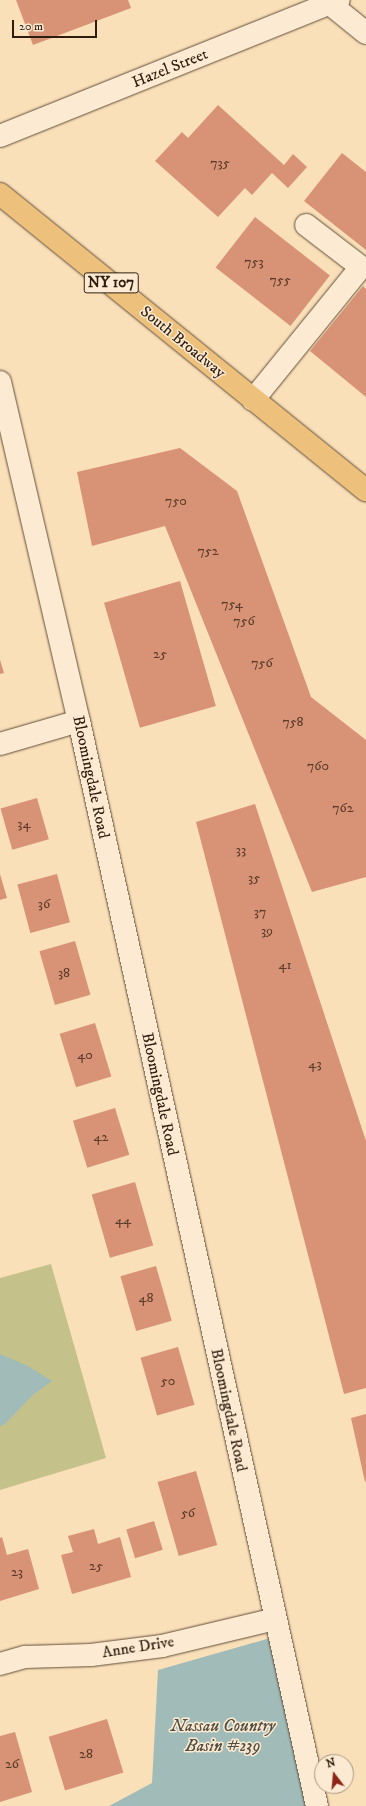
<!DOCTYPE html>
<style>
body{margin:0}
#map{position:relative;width:366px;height:1806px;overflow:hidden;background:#fae0b9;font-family:"IM FELL DW Pica",serif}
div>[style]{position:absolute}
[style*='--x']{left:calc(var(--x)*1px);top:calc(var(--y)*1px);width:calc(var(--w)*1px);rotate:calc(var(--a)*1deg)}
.green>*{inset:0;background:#c4c18b}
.water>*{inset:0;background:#a1bbb8}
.building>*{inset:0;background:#d89275;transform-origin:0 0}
.roads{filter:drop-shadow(0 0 1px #614d39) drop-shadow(0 0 1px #614d39)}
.minor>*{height:22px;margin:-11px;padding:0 11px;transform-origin:11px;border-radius:11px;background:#fcebd2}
.major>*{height:22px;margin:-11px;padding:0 11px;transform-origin:11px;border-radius:11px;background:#edc07c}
span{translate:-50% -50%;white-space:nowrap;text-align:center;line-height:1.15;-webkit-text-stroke:3px #fcebd2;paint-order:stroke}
.number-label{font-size:14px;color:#583a28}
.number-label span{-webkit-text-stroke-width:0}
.shield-label span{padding:1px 3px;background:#fcebd2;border:1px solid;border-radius:3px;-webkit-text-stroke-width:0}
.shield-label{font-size:15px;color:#2e1c0e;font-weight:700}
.street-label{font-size:16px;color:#2e1c0e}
.water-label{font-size:17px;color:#504c41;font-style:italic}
.north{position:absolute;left:314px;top:1754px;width:40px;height:40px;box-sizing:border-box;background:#fcebd2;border:1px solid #aa9884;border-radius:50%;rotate:344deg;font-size:11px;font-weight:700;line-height:16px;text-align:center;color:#2e1c0e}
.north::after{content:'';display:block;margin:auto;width:14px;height:18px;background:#8f2418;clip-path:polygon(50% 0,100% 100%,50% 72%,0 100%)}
.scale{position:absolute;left:12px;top:20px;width:85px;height:18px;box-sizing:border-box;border:2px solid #2e1c0e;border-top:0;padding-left:5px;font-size:12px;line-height:14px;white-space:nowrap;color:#2e1c0e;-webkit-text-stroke:3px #fcebd2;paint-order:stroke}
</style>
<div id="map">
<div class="green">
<div style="clip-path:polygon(51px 1264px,106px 1458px,0 1490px,0 1278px)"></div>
</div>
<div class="water">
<div style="clip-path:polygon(0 1354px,26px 1365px,52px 1381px,33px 1395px,5px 1424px,0 1426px)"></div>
<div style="clip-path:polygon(274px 1637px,307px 1806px,109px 1806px,152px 1783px,158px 1670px)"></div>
</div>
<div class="building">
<div style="clip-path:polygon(16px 0,128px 0,131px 8px,33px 45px)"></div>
<div style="clip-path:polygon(218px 105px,284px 165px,293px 154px,307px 167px,288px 188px,272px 173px,252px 195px,245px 188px,218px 217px,155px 161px,182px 132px,188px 138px)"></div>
<div style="clip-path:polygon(342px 153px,366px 172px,366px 250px,304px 201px)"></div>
<div style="left:255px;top:217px;width:95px;height:64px;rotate:38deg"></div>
<div style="clip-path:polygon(363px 286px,366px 289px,366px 397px,310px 351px)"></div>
<div style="clip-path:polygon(180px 448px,237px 491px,311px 697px,366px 740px,366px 877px,312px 892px,165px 526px,92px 546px,77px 472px)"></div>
<div style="left:180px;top:581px;width:130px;height:79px;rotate:74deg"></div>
<div style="clip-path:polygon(0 660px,4px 673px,0 674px)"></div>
<div style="left:37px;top:798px;width:43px;height:38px;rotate:74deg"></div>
<div style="clip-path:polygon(255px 804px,366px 1141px,366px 1388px,344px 1394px,196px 822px)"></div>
<div style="clip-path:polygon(0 874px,7px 898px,0 900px)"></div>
<div style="left:57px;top:874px;width:50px;height:41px;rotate:75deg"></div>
<div style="left:75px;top:941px;width:56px;height:37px;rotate:74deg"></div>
<div style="left:95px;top:1023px;width:56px;height:37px;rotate:73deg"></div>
<div style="left:115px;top:1108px;width:49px;height:44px;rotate:73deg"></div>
<div style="left:135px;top:1182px;width:66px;height:45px;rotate:74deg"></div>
<div style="left:156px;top:1266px;width:57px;height:37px;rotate:74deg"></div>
<div style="left:178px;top:1347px;width:60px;height:39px;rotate:74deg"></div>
<div style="clip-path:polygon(366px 1414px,366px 1481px,365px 1482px,351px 1418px)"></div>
<div style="left:196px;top:1471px;width:77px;height:40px;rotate:74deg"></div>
<div style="left:154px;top:1521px;width:30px;height:29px;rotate:73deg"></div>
<div style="clip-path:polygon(94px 1529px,98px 1544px,120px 1537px,131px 1577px,72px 1594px,61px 1555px,73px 1552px,68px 1536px)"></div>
<div style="clip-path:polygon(2px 1537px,7px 1555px,28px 1549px,39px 1589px,0 1601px,0 1538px)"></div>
<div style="left:107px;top:1719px;width:56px;height:61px;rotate:73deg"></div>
<div style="clip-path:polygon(15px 1732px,32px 1792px,0 1802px,0 1736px)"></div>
</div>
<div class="roads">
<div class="minor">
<div style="--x:328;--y:0;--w:4;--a:63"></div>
<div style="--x:330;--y:4;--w:46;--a:38.9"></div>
<div style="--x:0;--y:136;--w:365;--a:-21.9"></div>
<div style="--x:0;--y:382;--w:348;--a:76.9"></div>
<div style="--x:79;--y:721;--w:1111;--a:77.63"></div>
<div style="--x:253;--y:400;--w:171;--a:-50.9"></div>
<div style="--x:361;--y:267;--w:69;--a:-142.6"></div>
<div style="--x:0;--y:744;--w:82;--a:-16.2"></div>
<div style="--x:0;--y:1664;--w:26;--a:-16"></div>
<div style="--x:25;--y:1657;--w:66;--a:-1.7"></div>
<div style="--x:91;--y:1655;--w:72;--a:-7.2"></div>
<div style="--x:162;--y:1646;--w:116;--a:-13.4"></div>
</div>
<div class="major">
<div style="--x:0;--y:194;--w:471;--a:39"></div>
</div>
</div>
<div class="number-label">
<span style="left:220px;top:163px">735</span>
<span style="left:254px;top:262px">753</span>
<span style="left:280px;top:280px">755</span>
<span style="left:176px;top:501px">750</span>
<span style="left:208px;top:551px">752</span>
<span style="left:232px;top:604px">754</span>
<span style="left:244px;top:621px">756</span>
<span style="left:160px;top:654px">25</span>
<span style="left:262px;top:663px">756</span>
<span style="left:293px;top:722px">758</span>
<span style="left:318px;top:766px">760</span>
<span style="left:343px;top:808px">762</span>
<span style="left:24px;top:824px">34</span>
<span style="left:241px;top:850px">33</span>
<span style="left:254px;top:878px">35</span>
<span style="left:44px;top:904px">36</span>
<span style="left:260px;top:912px">37</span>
<span style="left:267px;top:931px">39</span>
<span style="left:285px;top:965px">41</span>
<span style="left:64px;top:973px">38</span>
<span style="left:85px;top:1055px">40</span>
<span style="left:315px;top:1064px">43</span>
<span style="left:101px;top:1137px">42</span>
<span style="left:123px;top:1220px">44</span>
<span style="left:146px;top:1298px">48</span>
<span style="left:168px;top:1381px">50</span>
<span style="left:188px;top:1513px">56</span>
<span style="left:96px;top:1566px">25</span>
<span style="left:17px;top:1572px">23</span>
<span style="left:86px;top:1754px">28</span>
<span style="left:12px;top:1764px">26</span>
</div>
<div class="shield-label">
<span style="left:111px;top:283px">NY 107</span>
</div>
<div class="street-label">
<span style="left:170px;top:68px;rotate:-22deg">Hazel Street</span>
<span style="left:183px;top:342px;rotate:39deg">South Broadway</span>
<span style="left:91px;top:777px;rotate:78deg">Bloomingdale Road</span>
<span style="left:160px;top:1094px;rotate:78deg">Bloomingdale Road</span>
<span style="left:229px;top:1410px;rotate:78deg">Bloomingdale Road</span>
<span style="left:138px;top:1647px;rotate:-9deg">Anne Drive</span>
</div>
<div class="water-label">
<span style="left:223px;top:1737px">Nassau Country<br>Basin #239</span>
</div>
<div class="north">N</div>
<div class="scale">20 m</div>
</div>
